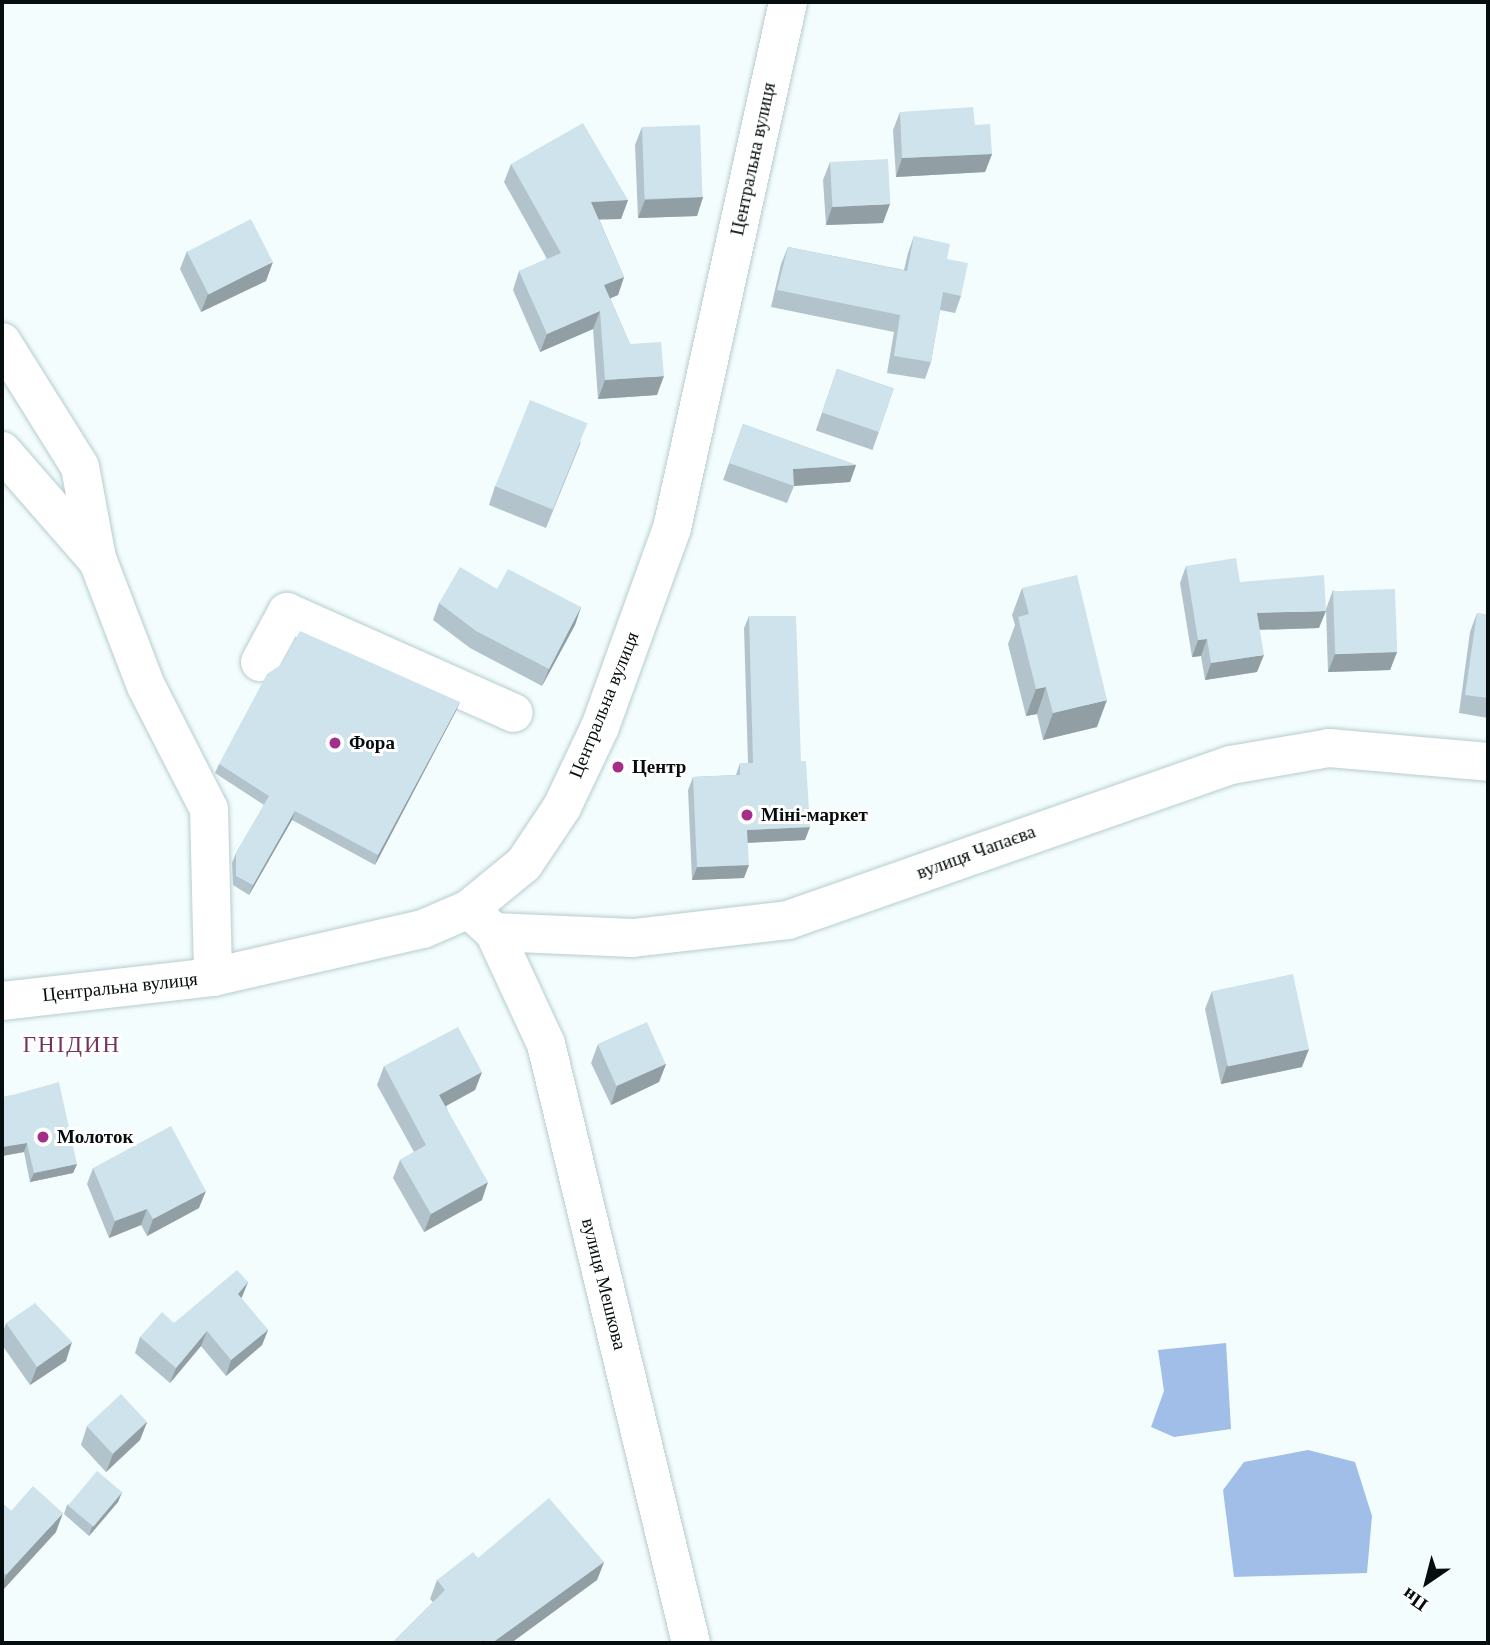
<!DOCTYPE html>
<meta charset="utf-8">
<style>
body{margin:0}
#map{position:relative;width:1490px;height:1645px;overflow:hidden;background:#f4fdfe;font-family:Georgia,serif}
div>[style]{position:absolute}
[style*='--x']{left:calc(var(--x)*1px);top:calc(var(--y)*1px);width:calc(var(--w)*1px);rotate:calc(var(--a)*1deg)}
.water>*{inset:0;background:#a0bee7}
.roads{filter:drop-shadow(0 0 2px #b6cdce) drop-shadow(0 0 2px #b6cdce)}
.minor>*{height:38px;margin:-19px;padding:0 19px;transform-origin:19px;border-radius:19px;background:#fff}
.wall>*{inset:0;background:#b2c3cb;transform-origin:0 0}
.shaded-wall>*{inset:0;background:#919fa5}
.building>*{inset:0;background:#cfe3ec;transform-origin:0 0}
.dots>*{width:19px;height:19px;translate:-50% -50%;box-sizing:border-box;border:4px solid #fff;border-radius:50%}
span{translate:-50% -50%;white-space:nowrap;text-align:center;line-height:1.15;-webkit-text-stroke:6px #fff;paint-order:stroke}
.street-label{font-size:19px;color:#060d0e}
.poi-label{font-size:19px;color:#060d0e;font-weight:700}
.left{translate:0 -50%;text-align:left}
.quarter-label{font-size:23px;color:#71355f;letter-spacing:2px}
.frame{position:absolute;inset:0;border:4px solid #060d0e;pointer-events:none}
.north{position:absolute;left:1392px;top:1547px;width:70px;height:70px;-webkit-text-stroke:5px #fff;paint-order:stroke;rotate:215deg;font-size:19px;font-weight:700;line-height:28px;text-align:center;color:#060d0e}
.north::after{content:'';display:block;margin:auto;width:24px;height:32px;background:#060d0e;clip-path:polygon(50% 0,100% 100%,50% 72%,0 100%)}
</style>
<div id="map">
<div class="water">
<div style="clip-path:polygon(1226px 1343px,1231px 1429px,1174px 1437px,1151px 1427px,1164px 1391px,1158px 1350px)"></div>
<div style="clip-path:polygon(1308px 1450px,1355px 1462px,1372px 1516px,1367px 1573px,1234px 1577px,1223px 1490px,1244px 1462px)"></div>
</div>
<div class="roads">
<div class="minor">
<div style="--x:2;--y:342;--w:147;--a:58"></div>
<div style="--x:80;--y:467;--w:94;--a:79.5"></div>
<div style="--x:2;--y:451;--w:146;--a:48.9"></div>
<div style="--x:98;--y:561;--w:134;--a:69"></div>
<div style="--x:146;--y:686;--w:138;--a:62.9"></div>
<div style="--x:209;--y:809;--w:168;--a:88.6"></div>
<div style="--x:260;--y:662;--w:57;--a:-61.6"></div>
<div style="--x:287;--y:612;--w:248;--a:24"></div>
<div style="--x:469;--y:909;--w:34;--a:43"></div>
<div style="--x:494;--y:932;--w:139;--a:2.5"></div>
<div style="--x:633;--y:938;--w:156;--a:-6.6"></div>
<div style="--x:788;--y:920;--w:469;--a:-19.3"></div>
<div style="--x:1231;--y:765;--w:99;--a:-9.8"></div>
<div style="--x:1329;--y:748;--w:160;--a:5"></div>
<div style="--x:494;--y:932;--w:123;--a:65.1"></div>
<div style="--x:546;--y:1044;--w:616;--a:76.39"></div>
<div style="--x:2;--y:1001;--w:212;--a:-6.5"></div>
<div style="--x:213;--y:977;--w:215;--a:-12.9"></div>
<div style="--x:423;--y:929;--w:50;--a:-23.5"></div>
<div style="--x:469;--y:909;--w:71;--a:-39.3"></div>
<div style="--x:524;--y:864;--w:69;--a:-56.3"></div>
<div style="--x:562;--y:807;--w:89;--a:-64.6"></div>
<div style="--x:600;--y:727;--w:212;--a:-70.1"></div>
<div style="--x:672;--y:528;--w:539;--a:-77.56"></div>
</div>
</div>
<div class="wall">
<div style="clip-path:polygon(900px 112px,975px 125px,992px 154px,985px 172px,896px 177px,893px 130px)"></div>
<div style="clip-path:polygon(642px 127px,703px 197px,697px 216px,638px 218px,635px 145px)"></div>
<div style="clip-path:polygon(830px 162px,883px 223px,826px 225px,823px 180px)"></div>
<div style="clip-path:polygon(511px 164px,628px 200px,621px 219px,599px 219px,624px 277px,618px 295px,610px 298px,630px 344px,657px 395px,598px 399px,593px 329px,540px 352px,513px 290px,519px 271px,547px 259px,504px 182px)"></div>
<div style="clip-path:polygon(914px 236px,947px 259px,961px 296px,955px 313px,940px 310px,931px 362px,925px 379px,887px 373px,894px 332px,771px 307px,781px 264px,788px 247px,904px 270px,908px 253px)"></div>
<div style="clip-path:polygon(187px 251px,266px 281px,201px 312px,180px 269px)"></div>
<div style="left:837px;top:369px;width:60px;height:65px;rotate:19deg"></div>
<div style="clip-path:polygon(743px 424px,856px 465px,850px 482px,794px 486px,787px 503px,723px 480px)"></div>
<div style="clip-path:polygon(581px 442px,546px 528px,489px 505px,495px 486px)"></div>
<div style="clip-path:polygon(1186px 566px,1240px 582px,1319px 628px,1259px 630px,1257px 672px,1205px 680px,1201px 656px,1192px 657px,1180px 583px)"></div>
<div style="clip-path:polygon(1022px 588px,1097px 727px,1043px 740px,1037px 714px,1026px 716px,1008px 644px,1015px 625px,1012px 615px)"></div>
<div style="clip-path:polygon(497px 589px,581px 607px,575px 625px,542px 686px,470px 648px,433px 620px,439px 603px)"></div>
<div style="clip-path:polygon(1333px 590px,1397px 652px,1390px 670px,1328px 672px,1326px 609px)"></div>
<div style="clip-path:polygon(1477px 613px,1488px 615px,1488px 718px,1459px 713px,1470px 632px)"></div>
<div style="clip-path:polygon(749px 616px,801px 761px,805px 840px,747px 843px,744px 878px,692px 880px,688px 790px,693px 777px,736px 775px,740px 763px,748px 763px,744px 628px)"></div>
<div style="clip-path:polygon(460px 702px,456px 711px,375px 865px,292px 820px,249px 895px,233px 885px,232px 863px,236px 853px,264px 805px,215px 773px,219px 764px)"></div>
<div style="clip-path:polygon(1212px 991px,1302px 1067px,1221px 1084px,1205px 1009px)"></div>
<div style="clip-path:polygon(598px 1044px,666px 1064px,659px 1082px,611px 1105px,591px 1063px)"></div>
<div style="clip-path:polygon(384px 1066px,482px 1072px,475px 1090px,446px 1106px,482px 1200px,424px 1232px,393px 1178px,400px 1160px,414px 1152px,377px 1085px)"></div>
<div style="clip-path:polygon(2px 1097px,77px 1164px,73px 1173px,30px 1182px,24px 1152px,2px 1156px)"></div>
<div style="clip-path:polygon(93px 1168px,199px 1208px,147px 1236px,141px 1225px,109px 1238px,87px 1184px)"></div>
<div style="clip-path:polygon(248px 1282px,241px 1298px,268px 1330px,262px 1345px,226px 1376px,201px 1346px,170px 1383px,135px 1353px,140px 1337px,174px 1323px)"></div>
<div style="clip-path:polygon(6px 1323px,66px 1361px,30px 1385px,2px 1345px,2px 1335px)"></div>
<div style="clip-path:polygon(147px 1422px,140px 1440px,106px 1472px,81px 1445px,87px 1426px)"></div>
<div style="clip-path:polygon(122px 1492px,118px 1502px,89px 1536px,64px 1514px,67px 1505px)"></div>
<div style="clip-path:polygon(2px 1503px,11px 1511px,56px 1532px,2px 1591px)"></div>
<div style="clip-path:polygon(478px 1558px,604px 1562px,597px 1580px,511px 1643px,392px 1643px,433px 1602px,430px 1599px,437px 1580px)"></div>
</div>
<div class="shaded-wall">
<div style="clip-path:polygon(992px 154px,985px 172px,896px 177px,902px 158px)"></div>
<div style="clip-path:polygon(703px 197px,697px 216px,638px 218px,645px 200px)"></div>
<div style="clip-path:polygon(628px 200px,621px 219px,585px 220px,591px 202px)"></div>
<div style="clip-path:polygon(890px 204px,883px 223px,826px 225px,832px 207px)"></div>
<div style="clip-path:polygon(273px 262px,266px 281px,201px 312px,208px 294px)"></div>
<div style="clip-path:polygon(624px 277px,618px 295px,598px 304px,604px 285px)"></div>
<div style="clip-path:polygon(600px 311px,593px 329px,540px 352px,547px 334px)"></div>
<div style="clip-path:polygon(664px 376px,657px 395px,598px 399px,605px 380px)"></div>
<div style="clip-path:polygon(856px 465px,850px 482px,793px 486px,793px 469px)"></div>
<div style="clip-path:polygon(581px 607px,575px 625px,542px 686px,549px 669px)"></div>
<div style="clip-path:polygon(1326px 611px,1319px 628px,1250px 630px,1257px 613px)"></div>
<div style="clip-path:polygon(1207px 639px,1201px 656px,1192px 657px,1198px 640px)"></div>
<div style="clip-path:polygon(1397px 652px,1390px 670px,1328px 672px,1335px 654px)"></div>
<div style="clip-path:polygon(1264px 655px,1257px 672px,1205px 680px,1211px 663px)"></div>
<div style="clip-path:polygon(1046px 687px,1037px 714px,1026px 716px,1036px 689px)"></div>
<div style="clip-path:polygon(1107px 700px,1097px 727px,1043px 740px,1053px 713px)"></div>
<div style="clip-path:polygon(460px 702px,456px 711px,375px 865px,378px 855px)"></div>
<div style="clip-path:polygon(295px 811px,292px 820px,249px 895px,253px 885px)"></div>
<div style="clip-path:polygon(810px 827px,805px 840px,742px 843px,747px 830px)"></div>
<div style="clip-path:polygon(749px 865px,744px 878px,692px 880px,697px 867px)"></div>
<div style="clip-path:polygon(1309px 1049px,1302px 1067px,1221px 1084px,1227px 1065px)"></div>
<div style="clip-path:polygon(666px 1064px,659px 1082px,611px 1105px,617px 1086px)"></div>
<div style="clip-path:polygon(482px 1072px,475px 1090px,433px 1113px,439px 1095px)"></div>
<div style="clip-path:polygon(27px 1143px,24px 1152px,2px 1156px,2px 1147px)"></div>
<div style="clip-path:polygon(77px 1164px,73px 1173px,30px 1182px,34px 1173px)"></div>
<div style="clip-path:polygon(488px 1182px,482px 1200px,424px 1232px,431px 1214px)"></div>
<div style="clip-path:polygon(206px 1191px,199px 1208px,147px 1236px,153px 1219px)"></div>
<div style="clip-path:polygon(147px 1209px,141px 1225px,109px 1238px,115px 1221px)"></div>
<div style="clip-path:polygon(248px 1282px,242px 1297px,232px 1309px,238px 1294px)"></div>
<div style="clip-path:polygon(268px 1330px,262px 1345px,226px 1376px,231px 1360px)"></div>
<div style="clip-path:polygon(207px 1331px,201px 1346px,170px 1383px,176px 1368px)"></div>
<div style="clip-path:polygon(72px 1342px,66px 1361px,30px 1385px,37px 1367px)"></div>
<div style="clip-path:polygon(147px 1422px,140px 1440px,106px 1472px,113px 1454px)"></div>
<div style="clip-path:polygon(122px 1492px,118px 1502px,89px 1536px,92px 1527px)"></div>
<div style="clip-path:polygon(63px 1513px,56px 1532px,2px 1591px,2px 1587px,6px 1575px)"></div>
<div style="clip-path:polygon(604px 1562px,597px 1580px,511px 1643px,492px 1643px)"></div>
</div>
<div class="building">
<div style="clip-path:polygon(973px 107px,975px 125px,990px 124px,992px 154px,902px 158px,900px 112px)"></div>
<div style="clip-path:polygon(583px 123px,628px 200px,591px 202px,624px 277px,604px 285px,630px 344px,661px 342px,664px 376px,605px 380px,600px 311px,547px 334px,519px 271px,561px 253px,511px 164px)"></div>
<div style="left:700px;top:125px;width:72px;height:58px;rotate:88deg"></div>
<div style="left:888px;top:159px;width:45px;height:58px;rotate:87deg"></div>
<div style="left:251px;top:219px;width:48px;height:72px;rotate:63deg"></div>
<div style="clip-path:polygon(914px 236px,950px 244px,947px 259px,968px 263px,961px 296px,943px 292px,931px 362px,894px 356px,900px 315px,777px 290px,788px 247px,907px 271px)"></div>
<div style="left:837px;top:369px;width:60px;height:46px;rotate:19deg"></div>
<div style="left:530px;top:400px;width:62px;height:93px;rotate:22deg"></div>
<div style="clip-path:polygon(743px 424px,856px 465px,793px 469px,794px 486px,729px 463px)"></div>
<div style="clip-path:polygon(1236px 558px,1240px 582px,1324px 575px,1326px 611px,1257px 613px,1264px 655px,1211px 663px,1207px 639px,1198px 640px,1186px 566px)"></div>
<div style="clip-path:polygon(460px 567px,497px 589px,508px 569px,581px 607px,549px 669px,476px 631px,439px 603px)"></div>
<div style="clip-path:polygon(1077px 575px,1107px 700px,1053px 713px,1046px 687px,1036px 689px,1018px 617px,1029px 614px,1022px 588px)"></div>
<div style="left:1395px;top:589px;width:63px;height:62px;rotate:88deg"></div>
<div style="clip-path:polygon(1477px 613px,1488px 615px,1488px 698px,1465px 695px)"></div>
<div style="clip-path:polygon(749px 616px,796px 616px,801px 761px,806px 761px,810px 827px,747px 830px,749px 865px,697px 867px,693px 777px,740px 775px,740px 763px,753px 763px)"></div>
<div style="clip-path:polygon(300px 631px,460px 702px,378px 855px,295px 811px,253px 885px,236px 876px,236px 853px,269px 796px,219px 764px,267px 674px,282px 664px)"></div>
<div style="left:1293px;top:974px;width:77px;height:83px;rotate:78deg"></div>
<div style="left:647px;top:1022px;width:46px;height:54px;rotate:66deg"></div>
<div style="clip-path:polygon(458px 1027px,482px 1072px,439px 1095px,488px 1182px,431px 1214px,400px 1160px,426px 1145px,384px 1066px)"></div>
<div style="clip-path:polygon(59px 1082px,77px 1164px,34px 1173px,27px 1143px,2px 1147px,2px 1097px,16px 1094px)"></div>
<div style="clip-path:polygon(171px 1126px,206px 1191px,153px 1219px,147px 1209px,115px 1221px,93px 1168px)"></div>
<div style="clip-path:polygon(237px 1270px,248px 1282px,238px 1294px,268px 1330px,231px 1360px,207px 1331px,176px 1368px,140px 1337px,162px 1312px,174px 1323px)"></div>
<div style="clip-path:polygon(35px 1303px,72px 1342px,37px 1367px,6px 1323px)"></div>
<div style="left:121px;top:1394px;width:38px;height:47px;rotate:47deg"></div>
<div style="left:97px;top:1471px;width:33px;height:45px;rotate:40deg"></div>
<div style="clip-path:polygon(33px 1486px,63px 1513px,6px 1575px,2px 1571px,2px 1503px,11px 1511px)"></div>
<div style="clip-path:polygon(549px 1498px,604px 1562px,492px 1643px,485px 1643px,483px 1640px,480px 1643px,392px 1643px,445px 1590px,437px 1580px,473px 1552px,478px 1558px)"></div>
</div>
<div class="dots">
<div style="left:335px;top:743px;background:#a52f88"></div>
<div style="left:618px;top:767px;background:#a52f88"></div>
<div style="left:747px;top:815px;background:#a52f88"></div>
<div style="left:43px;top:1137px;background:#a52f88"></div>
</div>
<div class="street-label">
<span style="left:753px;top:159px;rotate:-78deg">Центральна вулиця</span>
<span style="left:604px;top:705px;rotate:-68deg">Центральна вулиця</span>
<span style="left:976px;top:852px;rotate:-20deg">вулиця Чапаєва</span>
<span style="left:120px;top:987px;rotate:-6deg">Центральна вулиця</span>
<span style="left:604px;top:1284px;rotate:76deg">вулиця Мешкова</span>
</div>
<div class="poi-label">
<span class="left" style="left:349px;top:743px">Фора</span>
<span class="left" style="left:632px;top:767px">Центр</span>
<span class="left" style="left:761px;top:815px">Міні-маркет</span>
<span class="left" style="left:57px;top:1137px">Молоток</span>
</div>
<div class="quarter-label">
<span style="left:72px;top:1045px">ГНІДИН</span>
</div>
<div class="frame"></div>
<div class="north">Пн</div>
</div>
